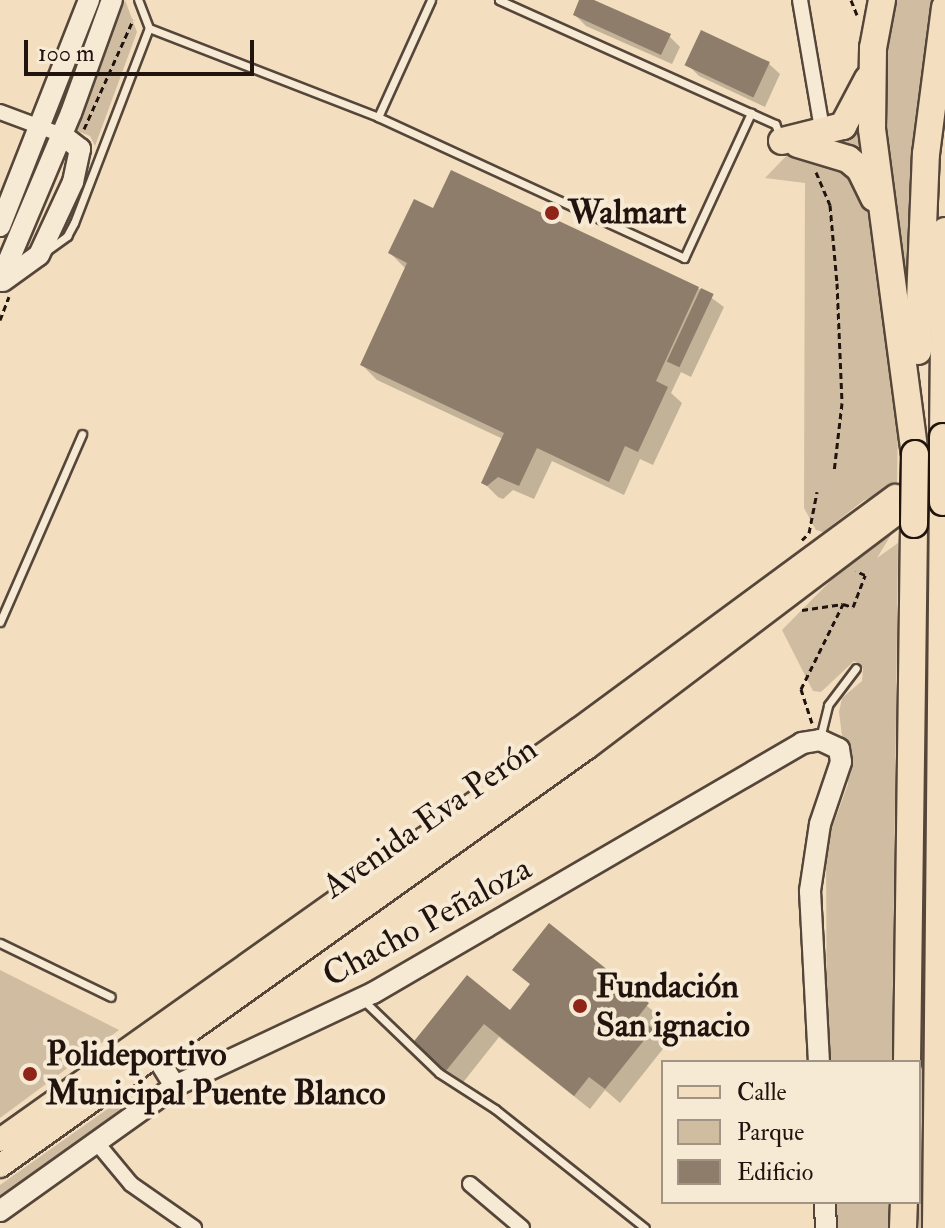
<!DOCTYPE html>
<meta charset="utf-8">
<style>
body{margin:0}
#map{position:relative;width:945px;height:1228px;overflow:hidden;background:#f3dfbf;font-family:"IM FELL Double Pica",serif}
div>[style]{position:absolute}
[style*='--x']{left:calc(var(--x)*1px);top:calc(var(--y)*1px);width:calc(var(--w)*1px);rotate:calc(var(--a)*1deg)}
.green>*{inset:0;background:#cfbca1;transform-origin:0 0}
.shadow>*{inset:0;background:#0003}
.building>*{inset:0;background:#8e7d6a;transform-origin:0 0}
.path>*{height:3px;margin-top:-1.5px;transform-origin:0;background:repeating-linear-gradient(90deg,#21130e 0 6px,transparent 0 10px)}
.roads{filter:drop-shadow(2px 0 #56463a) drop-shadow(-2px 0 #56463a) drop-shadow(0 2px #56463a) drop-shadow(0 -2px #56463a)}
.lane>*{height:7px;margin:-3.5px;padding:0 3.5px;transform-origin:3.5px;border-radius:3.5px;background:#f7ead5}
.street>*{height:14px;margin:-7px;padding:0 7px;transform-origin:7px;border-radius:7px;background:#f7ead5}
.secondary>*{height:20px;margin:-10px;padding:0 10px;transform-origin:10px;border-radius:10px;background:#f7ead5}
.primary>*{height:22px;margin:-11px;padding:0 11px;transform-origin:11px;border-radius:11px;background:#f3dfbf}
.highway>*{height:26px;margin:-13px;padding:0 13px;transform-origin:13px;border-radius:13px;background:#f3dfbf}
.bridges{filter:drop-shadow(2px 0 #21130e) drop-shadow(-2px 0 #21130e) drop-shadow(0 2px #21130e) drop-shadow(0 -2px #21130e)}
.highway-bridge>*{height:26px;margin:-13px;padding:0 13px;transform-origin:13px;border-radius:13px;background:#f3dfbf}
.dots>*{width:22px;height:22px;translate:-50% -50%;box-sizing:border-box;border:4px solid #f7ead5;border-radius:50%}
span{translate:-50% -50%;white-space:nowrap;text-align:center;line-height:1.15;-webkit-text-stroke:8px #f7ead5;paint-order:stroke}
.poi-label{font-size:34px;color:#21130e;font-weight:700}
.left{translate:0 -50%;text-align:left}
.street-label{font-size:34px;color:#21130e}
.legend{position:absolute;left:661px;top:1060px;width:260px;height:144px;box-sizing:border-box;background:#f7ead5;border:2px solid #a19485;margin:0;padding:10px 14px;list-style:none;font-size:24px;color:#21130e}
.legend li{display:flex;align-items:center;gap:16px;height:40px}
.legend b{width:40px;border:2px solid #a19485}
.scale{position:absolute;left:24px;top:40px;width:230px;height:36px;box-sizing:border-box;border:4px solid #21130e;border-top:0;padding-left:10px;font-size:24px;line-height:28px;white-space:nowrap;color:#21130e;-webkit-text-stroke:6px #f7ead5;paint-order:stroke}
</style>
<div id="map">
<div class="green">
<div style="clip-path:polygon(125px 0,137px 32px,95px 146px,90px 136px,75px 130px)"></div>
<div style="clip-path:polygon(888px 0,933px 0,910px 343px,885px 190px,880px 45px)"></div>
<div style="clip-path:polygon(859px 119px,865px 162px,824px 140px)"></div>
<div style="clip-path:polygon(794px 148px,832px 155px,861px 187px,876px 247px,898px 421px,897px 485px,863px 501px,823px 532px,816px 530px,804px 508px,805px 183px,765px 178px)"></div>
<div style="clip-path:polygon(894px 530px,877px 558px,898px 543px,892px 1062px,827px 1062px,826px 845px,848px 784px,839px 712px,842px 698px,862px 681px,863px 669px,854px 661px,821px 692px,813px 691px,782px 630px,861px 550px)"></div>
<div style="clip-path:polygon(937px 727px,927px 1228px,912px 1228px,912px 1202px,919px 1202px,917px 1029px,927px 728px)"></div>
<div style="clip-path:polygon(0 970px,119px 1030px,0 1118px)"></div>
<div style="clip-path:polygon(133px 1091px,143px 1096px,0 1204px,0 1185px)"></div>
<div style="left:831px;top:1202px;width:57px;height:26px"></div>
</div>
<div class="shadow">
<div style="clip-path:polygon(582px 0,669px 36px,680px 47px,672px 64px,586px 26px,575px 15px)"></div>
<div style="clip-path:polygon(769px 64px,780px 74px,765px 107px,699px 76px,688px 65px)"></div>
<div style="clip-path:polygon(434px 210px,698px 288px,724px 307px,691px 377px,681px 372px,671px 393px,682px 403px,653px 465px,640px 459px,624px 495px,552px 461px,534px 499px,513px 490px,503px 499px,498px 497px,483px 482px,503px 439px,377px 380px,362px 365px,405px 268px,390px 253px)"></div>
<div style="clip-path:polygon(549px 926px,663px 1019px,653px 1032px,666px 1045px,620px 1103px,605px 1090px,590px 1109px,499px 1037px,461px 1085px,414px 1045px,510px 1012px,532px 986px,515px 969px)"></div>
</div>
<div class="building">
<div style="clip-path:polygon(579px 0,594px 0,671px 34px,661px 55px,573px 15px)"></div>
<div style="left:701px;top:30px;width:76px;height:39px;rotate:25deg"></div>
<div style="clip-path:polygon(451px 170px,699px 287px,656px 381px,668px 387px,638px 452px,625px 446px,609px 482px,537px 448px,519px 486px,498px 477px,487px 486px,481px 483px,504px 433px,360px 365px,407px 263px,388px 253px,414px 199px,433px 208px)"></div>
<div style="left:701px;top:288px;width:14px;height:81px;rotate:25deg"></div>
<div style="clip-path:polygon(549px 923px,649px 1003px,638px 1017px,653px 1029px,605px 1089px,589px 1077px,574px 1096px,484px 1024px,445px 1072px,411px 1045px,467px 975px,510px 1010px,530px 984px,512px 970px)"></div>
</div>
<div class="path">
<div style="--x:851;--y:0;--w:16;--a:68"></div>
<div style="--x:84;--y:129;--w:120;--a:-65.8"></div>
<div style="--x:816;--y:172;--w:36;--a:67"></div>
<div style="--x:830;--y:205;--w:78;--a:84.9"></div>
<div style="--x:837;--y:283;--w:120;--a:87.6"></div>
<div style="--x:842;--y:403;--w:69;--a:96.6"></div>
<div style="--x:0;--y:320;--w:25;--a:-69"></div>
<div style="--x:802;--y:540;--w:10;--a:-45"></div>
<div style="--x:809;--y:533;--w:42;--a:-79"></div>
<div style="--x:802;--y:610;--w:41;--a:-8.3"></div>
<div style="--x:843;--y:604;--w:10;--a:17"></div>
<div style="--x:853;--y:607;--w:34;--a:-69"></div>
<div style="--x:865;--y:575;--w:10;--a:-156"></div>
<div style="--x:812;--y:723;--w:36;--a:-108"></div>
<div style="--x:801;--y:689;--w:95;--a:-63.7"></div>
</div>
<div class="roads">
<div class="lane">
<div style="--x:499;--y:0;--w:303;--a:24.2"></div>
<div style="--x:775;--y:124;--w:12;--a:66"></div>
<div style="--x:149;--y:28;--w:246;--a:21.2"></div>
<div style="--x:378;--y:117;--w:337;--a:24.7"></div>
<div style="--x:684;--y:258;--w:160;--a:-65.2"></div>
<div style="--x:378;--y:117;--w:128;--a:-65.6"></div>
<div style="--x:48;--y:250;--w:24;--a:-36"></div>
<div style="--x:67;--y:236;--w:15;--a:-62"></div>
<div style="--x:74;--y:223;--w:209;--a:-69"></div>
<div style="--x:149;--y:28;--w:30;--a:-111"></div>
<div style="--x:0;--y:622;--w:205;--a:-66.4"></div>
<div style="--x:820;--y:738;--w:34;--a:-76"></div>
<div style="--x:828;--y:705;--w:46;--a:-52.9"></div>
<div style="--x:0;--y:943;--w:123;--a:25.9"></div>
<div style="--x:363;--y:1000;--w:105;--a:43.8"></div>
<div style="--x:439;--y:1073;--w:67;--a:32.7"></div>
<div style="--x:495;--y:1109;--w:191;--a:38.4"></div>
</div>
<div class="street">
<div style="--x:800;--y:0;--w:136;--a:80.3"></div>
<div style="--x:0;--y:112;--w:66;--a:20.4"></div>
<div style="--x:97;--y:1143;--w:53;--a:50.3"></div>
<div style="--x:131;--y:1184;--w:77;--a:34.9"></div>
<div style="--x:470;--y:1184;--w:68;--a:40.2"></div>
</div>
<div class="secondary">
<div style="--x:0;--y:226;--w:243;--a:-68.5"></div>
<div style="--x:0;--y:281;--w:182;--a:-67.1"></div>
<div style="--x:71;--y:113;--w:120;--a:-70.1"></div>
<div style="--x:3;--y:281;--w:44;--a:-35.8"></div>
<div style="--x:39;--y:255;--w:81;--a:-65"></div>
<div style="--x:73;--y:182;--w:34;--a:-78"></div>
<div style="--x:80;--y:149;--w:23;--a:-142"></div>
<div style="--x:155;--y:1054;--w:38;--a:58"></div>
<div style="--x:825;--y:1202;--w:26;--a:88"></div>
<div style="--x:0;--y:1211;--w:215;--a:-35.5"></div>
<div style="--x:175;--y:1086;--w:219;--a:-25.2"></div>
<div style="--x:373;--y:993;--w:497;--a:-30.2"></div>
<div style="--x:802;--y:743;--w:18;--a:-9"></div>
<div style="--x:820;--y:740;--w:21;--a:25"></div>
<div style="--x:839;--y:749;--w:13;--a:81"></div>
<div style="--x:841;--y:762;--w:65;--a:108.7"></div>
<div style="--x:820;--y:824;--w:68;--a:98.5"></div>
<div style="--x:810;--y:891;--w:171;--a:87"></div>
</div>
<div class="primary">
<div style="--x:0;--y:1140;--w:710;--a:-35.37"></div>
<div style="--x:579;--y:729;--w:393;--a:-36.4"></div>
<div style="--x:0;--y:1166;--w:722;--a:-35.47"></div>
<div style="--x:588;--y:747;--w:383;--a:-37.1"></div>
</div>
<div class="highway">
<div style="--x:882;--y:0;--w:49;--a:100.6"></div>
<div style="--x:873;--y:48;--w:81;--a:90.7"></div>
<div style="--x:872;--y:129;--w:328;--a:82.5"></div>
<div style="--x:782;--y:141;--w:63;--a:-13.8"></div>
<div style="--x:843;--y:126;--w:53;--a:-62"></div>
<div style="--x:798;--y:144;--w:52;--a:16.7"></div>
<div style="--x:848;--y:159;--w:16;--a:40"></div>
<div style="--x:860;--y:169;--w:32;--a:64"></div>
<div style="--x:918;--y:351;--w:197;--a:-87.7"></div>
<div style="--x:926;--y:154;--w:148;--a:-82.6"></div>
<div style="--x:943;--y:437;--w:206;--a:-89.4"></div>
<div style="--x:907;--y:1062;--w:538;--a:-89.25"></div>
<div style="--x:903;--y:1228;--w:26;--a:-88"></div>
<div style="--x:936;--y:1228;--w:726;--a:-89.45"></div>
</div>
</div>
<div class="bridges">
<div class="highway-bridge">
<div style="--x:943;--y:437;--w:65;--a:90"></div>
<div style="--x:914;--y:524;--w:70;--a:-89.2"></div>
</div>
</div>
<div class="dots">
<div style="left:552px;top:213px;background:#8f2418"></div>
<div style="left:580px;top:1006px;background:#8f2418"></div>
<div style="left:30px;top:1074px;background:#8f2418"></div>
</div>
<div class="poi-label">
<span class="left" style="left:568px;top:213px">Walmart</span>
<span class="left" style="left:596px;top:1006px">Fundación<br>San ignacio</span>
<span class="left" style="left:46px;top:1074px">Polideportivo<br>Municipal Puente Blanco</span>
</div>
<div class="street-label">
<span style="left:430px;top:818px;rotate:-35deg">Avenida Eva Perón</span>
<span style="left:427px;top:922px;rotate:-29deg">Chacho Peñaloza</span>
</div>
<ul class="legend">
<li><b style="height:10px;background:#f3dfbf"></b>Calle</li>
<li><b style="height:22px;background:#cfbca1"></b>Parque</li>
<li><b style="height:22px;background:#8e7d6a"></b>Edificio</li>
</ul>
<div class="scale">100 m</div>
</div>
